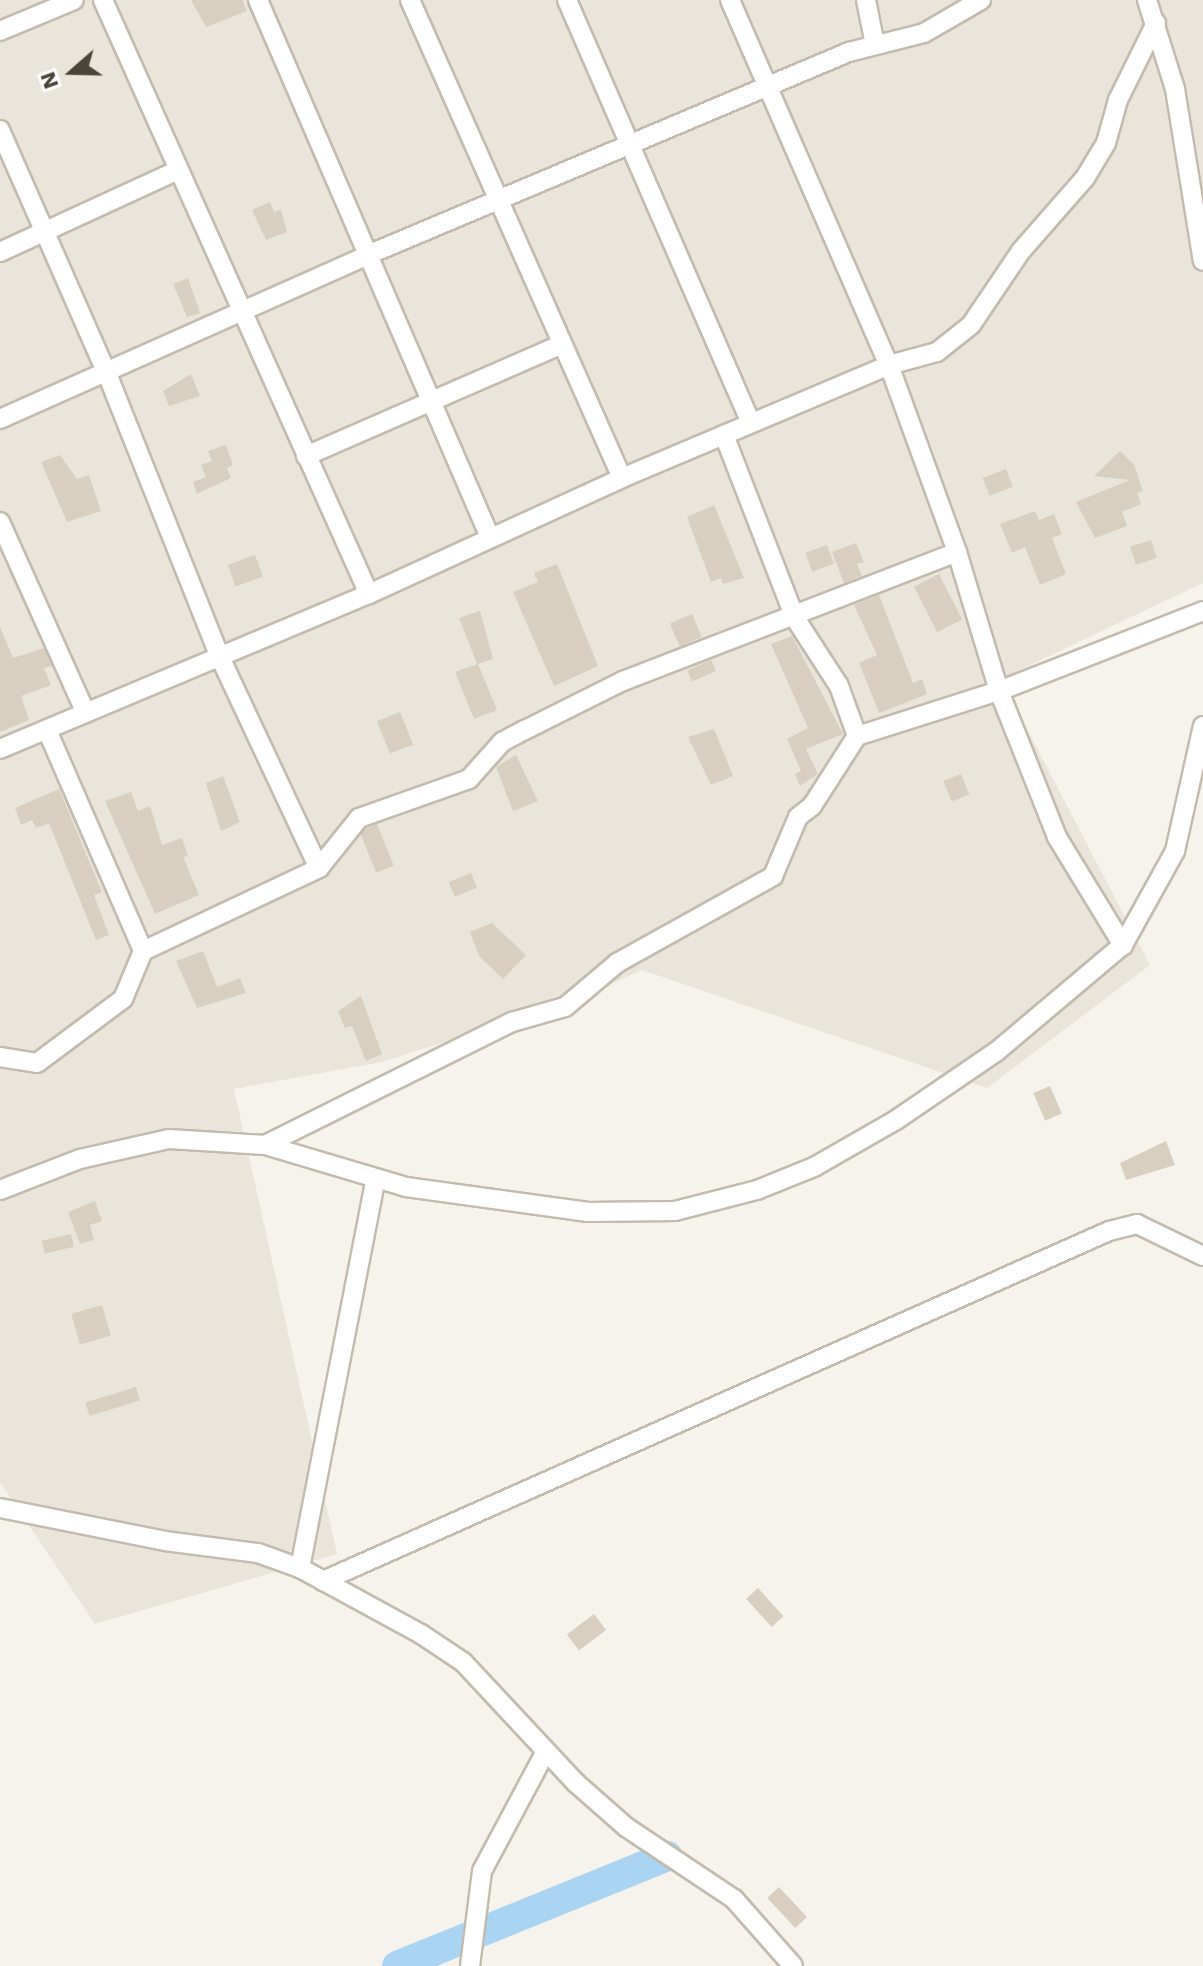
<!DOCTYPE html>
<style>
body{margin:0}
#map{position:relative;width:1203px;height:1966px;overflow:hidden;background:#f6f3ec;font-family:"Work Sans",sans-serif}
div>[style]{position:absolute}
[style*='--x']{left:calc(var(--x)*1px);top:calc(var(--y)*1px);width:calc(var(--w)*1px);rotate:calc(var(--a)*1deg)}
.residential>*{inset:0;background:#eae5da}
.river>*{height:30px;margin:-15px;padding:0 15px;transform-origin:15px;border-radius:15px;background:#a9d4f2}
.building>*{inset:0;background:#d8cfc1;transform-origin:0 0}
.roads{filter:drop-shadow(2px 0 #c2bbae) drop-shadow(-2px 0 #c2bbae) drop-shadow(0 2px #c2bbae) drop-shadow(0 -2px #c2bbae)}
.minor>*{height:18px;margin:-9px;padding:0 9px;transform-origin:9px;border-radius:9px;background:#fff}
span{translate:-50% -50%;white-space:nowrap;text-align:center;line-height:1.15;-webkit-text-stroke:8px #fff;paint-order:stroke}
.north{position:absolute;left:32px;top:32px;width:80px;height:80px;-webkit-text-stroke:6px #fff;paint-order:stroke;rotate:250deg;font-size:22px;font-weight:700;line-height:32px;text-align:center;color:#4b4439}
.north::after{content:'';display:block;margin:auto;width:28px;height:36px;background:#4b4439;clip-path:polygon(50% 0,100% 100%,50% 72%,0 100%)}
</style>
<div id="map">
<div class="residential">
<div style="clip-path:polygon(0 0,1203px 0,1203px 583px,1001px 679px,1150px 965px,987px 1088px,642px 970px,577px 999px,382px 1062px,234px 1089px,337px 1554px,95px 1624px,0 1482px)"></div>
</div>
<div class="river">
<div style="--x:397;--y:1966;--w:292;--a:-22.1"></div>
</div>
<div class="building">
<div style="clip-path:polygon(191px 0,242px 0,247px 11px,206px 27px)"></div>
<div style="clip-path:polygon(270px 202px,274px 212px,281px 210px,287px 232px,266px 240px,252px 210px)"></div>
<div style="clip-path:polygon(188px 278px,200px 313px,187px 317px,173px 284px)"></div>
<div style="clip-path:polygon(191px 374px,200px 396px,169px 406px,163px 391px)"></div>
<div style="clip-path:polygon(226px 445px,233px 465px,227px 468px,231px 478px,197px 494px,193px 482px,206px 477px,201px 465px,212px 461px,208px 451px)"></div>
<div style="clip-path:polygon(1120px 451px,1134px 465px,1143px 491px,1137px 493px,1141px 504px,1122px 512px,1127px 526px,1095px 538px,1076px 502px,1130px 480px,1094px 476px)"></div>
<div style="clip-path:polygon(60px 455px,77px 479px,89px 475px,101px 511px,67px 522px,41px 462px)"></div>
<div style="left:1006px;top:469px;width:19px;height:25px;rotate:69deg"></div>
<div style="clip-path:polygon(714px 505px,744px 578px,723px 584px,721px 578px,711px 582px,687px 517px)"></div>
<div style="clip-path:polygon(1035px 511px,1039px 520px,1054px 514px,1062px 534px,1052px 538px,1066px 574px,1040px 585px,1025px 547px,1012px 553px,1000px 524px)"></div>
<div style="left:1151px;top:540px;width:19px;height:22px;rotate:72deg"></div>
<div style="clip-path:polygon(856px 543px,864px 562px,857px 564px,862px 576px,844px 583px,832px 552px)"></div>
<div style="left:827px;top:545px;width:20px;height:23px;rotate:70deg"></div>
<div style="left:255px;top:555px;width:23px;height:29px;rotate:70deg"></div>
<div style="clip-path:polygon(557px 564px,598px 666px,554px 686px,513px 592px,538px 582px,534px 573px)"></div>
<div style="left:939px;top:574px;width:51px;height:28px;rotate:63deg"></div>
<div style="clip-path:polygon(879px 595px,913px 683px,922px 679px,927px 694px,879px 713px,859px 663px,877px 655px,854px 605px)"></div>
<div style="clip-path:polygon(480px 611px,493px 659px,478px 664px,497px 710px,474px 719px,455px 672px,477px 664px,459px 618px)"></div>
<div style="left:692px;top:614px;width:25px;height:24px;rotate:67deg"></div>
<div style="clip-path:polygon(0 627px,13px 658px,44px 648px,52px 666px,44px 668px,51px 685px,21px 696px,29px 720px,0 732px)"></div>
<div style="clip-path:polygon(792px 636px,843px 734px,806px 749px,818px 774px,800px 786px,795px 774px,801px 771px,787px 739px,808px 728px,771px 644px)"></div>
<div style="left:711px;top:660px;width:12px;height:26px;rotate:66deg"></div>
<div style="left:400px;top:712px;width:35px;height:25px;rotate:68deg"></div>
<div style="clip-path:polygon(714px 729px,733px 776px,711px 785px,688px 737px)"></div>
<div style="clip-path:polygon(516px 755px,538px 801px,513px 811px,496px 767px)"></div>
<div style="left:961px;top:774px;width:22px;height:19px;rotate:68deg"></div>
<div style="clip-path:polygon(223px 776px,240px 822px,221px 831px,206px 783px)"></div>
<div style="clip-path:polygon(59px 789px,102px 892px,94px 895px,109px 935px,96px 940px,49px 823px,36px 828px,32px 820px,21px 825px,15px 808px)"></div>
<div style="clip-path:polygon(131px 792px,138px 811px,150px 806px,162px 845px,182px 838px,188px 856px,183px 857px,199px 895px,155px 914px,105px 801px)"></div>
<div style="left:377px;top:824px;width:45px;height:19px;rotate:68deg"></div>
<div style="left:471px;top:873px;width:16px;height:24px;rotate:68deg"></div>
<div style="clip-path:polygon(492px 923px,526px 955px,503px 979px,479px 956px,470px 932px)"></div>
<div style="clip-path:polygon(203px 951px,217px 987px,240px 978px,246px 993px,197px 1008px,176px 961px)"></div>
<div style="clip-path:polygon(361px 996px,382px 1054px,366px 1061px,352px 1026px,345px 1028px,338px 1011px)"></div>
<div style="left:1050px;top:1086px;width:30px;height:18px;rotate:67deg"></div>
<div style="clip-path:polygon(1166px 1141px,1175px 1165px,1126px 1180px,1120px 1163px)"></div>
<div style="clip-path:polygon(95px 1201px,102px 1221px,90px 1225px,94px 1240px,80px 1244px,68px 1212px)"></div>
<div style="left:71px;top:1234px;width:13px;height:30px;rotate:77deg"></div>
<div style="left:102px;top:1305px;width:32px;height:32px;rotate:74deg"></div>
<div style="left:136px;top:1387px;width:14px;height:53px;rotate:73deg"></div>
<div style="left:758px;top:1588px;width:38px;height:16px;rotate:48deg"></div>
<div style="left:594px;top:1614px;width:20px;height:34px;rotate:53deg"></div>
<div style="left:779px;top:1887px;width:41px;height:16px;rotate:47deg"></div>
</div>
<div class="roads">
<div class="minor">
<div style="--x:103;--y:0;--w:651;--a:65.88"></div>
<div style="--x:258;--y:0;--w:583;--a:66.65"></div>
<div style="--x:410;--y:0;--w:523;--a:66.08"></div>
<div style="--x:567;--y:0;--w:461;--a:66.5"></div>
<div style="--x:730;--y:0;--w:398;--a:66.5"></div>
<div style="--x:889;--y:365;--w:199;--a:70"></div>
<div style="--x:957;--y:552;--w:145;--a:73.2"></div>
<div style="--x:999;--y:691;--w:157;--a:68.3"></div>
<div style="--x:1057;--y:837;--w:127;--a:58.6"></div>
<div style="--x:866;--y:0;--w:46;--a:78.7"></div>
<div style="--x:1147;--y:0;--w:93;--a:72.5"></div>
<div style="--x:1175;--y:89;--w:174;--a:80.8"></div>
<div style="--x:0;--y:31;--w:80;--a:-22.7"></div>
<div style="--x:0;--y:130;--w:263;--a:66.3"></div>
<div style="--x:106;--y:371;--w:306;--a:68.3"></div>
<div style="--x:219;--y:655;--w:235;--a:64.9"></div>
<div style="--x:0;--y:252;--w:196;--a:-24.7"></div>
<div style="--x:0;--y:419;--w:405;--a:-24"></div>
<div style="--x:370;--y:254;--w:520;--a:-22.87"></div>
<div style="--x:849;--y:52;--w:77;--a:-14.2"></div>
<div style="--x:924;--y:33;--w:66;--a:-30.1"></div>
<div style="--x:724;--y:435;--w:196;--a:68.8"></div>
<div style="--x:795;--y:618;--w:81;--a:57.1"></div>
<div style="--x:839;--y:686;--w:53;--a:70.2"></div>
<div style="--x:306;--y:456;--w:279;--a:-23.6"></div>
<div style="--x:0;--y:522;--w:209;--a:65.8"></div>
<div style="--x:47;--y:730;--w:241;--a:66.5"></div>
<div style="--x:857;--y:736;--w:149;--a:-17.6"></div>
<div style="--x:999;--y:691;--w:219;--a:-21.4"></div>
<div style="--x:0;--y:749;--w:400;--a:-22.8"></div>
<div style="--x:369;--y:594;--w:278;--a:-24.6"></div>
<div style="--x:622;--y:478;--w:290;--a:-22.9"></div>
<div style="--x:889;--y:365;--w:50;--a:-15.2"></div>
<div style="--x:937;--y:352;--w:43;--a:-38.5"></div>
<div style="--x:971;--y:325;--w:89;--a:-56"></div>
<div style="--x:1021;--y:251;--w:97;--a:-48.8"></div>
<div style="--x:1085;--y:178;--w:41;--a:-59"></div>
<div style="--x:1106;--y:143;--w:45;--a:-74.4"></div>
<div style="--x:1118;--y:100;--w:86;--a:-63.7"></div>
<div style="--x:0;--y:1057;--w:37;--a:9"></div>
<div style="--x:37;--y:1063;--w:107;--a:-36.7"></div>
<div style="--x:123;--y:999;--w:52;--a:-67.4"></div>
<div style="--x:143;--y:951;--w:195;--a:-25.2"></div>
<div style="--x:319;--y:868;--w:64;--a:-51.3"></div>
<div style="--x:359;--y:818;--w:117;--a:-19.5"></div>
<div style="--x:469;--y:779;--w:50;--a:-48.3"></div>
<div style="--x:502;--y:742;--w:26;--a:-28"></div>
<div style="--x:525;--y:730;--w:110;--a:-26.6"></div>
<div style="--x:623;--y:681;--w:358;--a:-21.1"></div>
<div style="--x:265;--y:1145;--w:276;--a:-26.5"></div>
<div style="--x:512;--y:1022;--w:55;--a:-15.8"></div>
<div style="--x:565;--y:1007;--w:68;--a:-40.2"></div>
<div style="--x:617;--y:963;--w:179;--a:-29.1"></div>
<div style="--x:773;--y:876;--w:64;--a:-67"></div>
<div style="--x:798;--y:817;--w:18;--a:-38"></div>
<div style="--x:812;--y:806;--w:83;--a:-57.3"></div>
<div style="--x:0;--y:1190;--w:86;--a:-21.2"></div>
<div style="--x:80;--y:1159;--w:91;--a:-12.7"></div>
<div style="--x:169;--y:1139;--w:96;--a:3.6"></div>
<div style="--x:265;--y:1145;--w:147;--a:16.6"></div>
<div style="--x:406;--y:1187;--w:184;--a:7.8"></div>
<div style="--x:588;--y:1212;--w:87;--a:-0.7"></div>
<div style="--x:675;--y:1211;--w:85;--a:-14.4"></div>
<div style="--x:757;--y:1190;--w:61;--a:-22"></div>
<div style="--x:814;--y:1167;--w:95;--a:-29.8"></div>
<div style="--x:896;--y:1120;--w:122;--a:-34.3"></div>
<div style="--x:997;--y:1051;--w:165;--a:-40.1"></div>
<div style="--x:1123;--y:945;--w:107;--a:-61"></div>
<div style="--x:1175;--y:851;--w:128;--a:-77.4"></div>
<div style="--x:0;--y:1508;--w:168;--a:11.3"></div>
<div style="--x:165;--y:1541;--w:94;--a:7.4"></div>
<div style="--x:258;--y:1553;--w:45;--a:19.7"></div>
<div style="--x:300;--y:1568;--w:138;--a:28.6"></div>
<div style="--x:421;--y:1634;--w:50;--a:33.7"></div>
<div style="--x:463;--y:1662;--w:166;--a:47"></div>
<div style="--x:576;--y:1783;--w:67;--a:41.3"></div>
<div style="--x:626;--y:1827;--w:130;--a:33.7"></div>
<div style="--x:734;--y:1899;--w:89;--a:48.6"></div>
<div style="--x:300;--y:1568;--w:397;--a:-79"></div>
<div style="--x:323;--y:1581;--w:860;--a:-24"></div>
<div style="--x:1109;--y:1231;--w:29;--a:-14"></div>
<div style="--x:1137;--y:1224;--w:73;--a:25.9"></div>
<div style="--x:470;--y:1966;--w:96;--a:-82.8"></div>
<div style="--x:482;--y:1871;--w:136;--a:-61.9"></div>
</div>
</div>
<div class="north">N</div>
</div>
